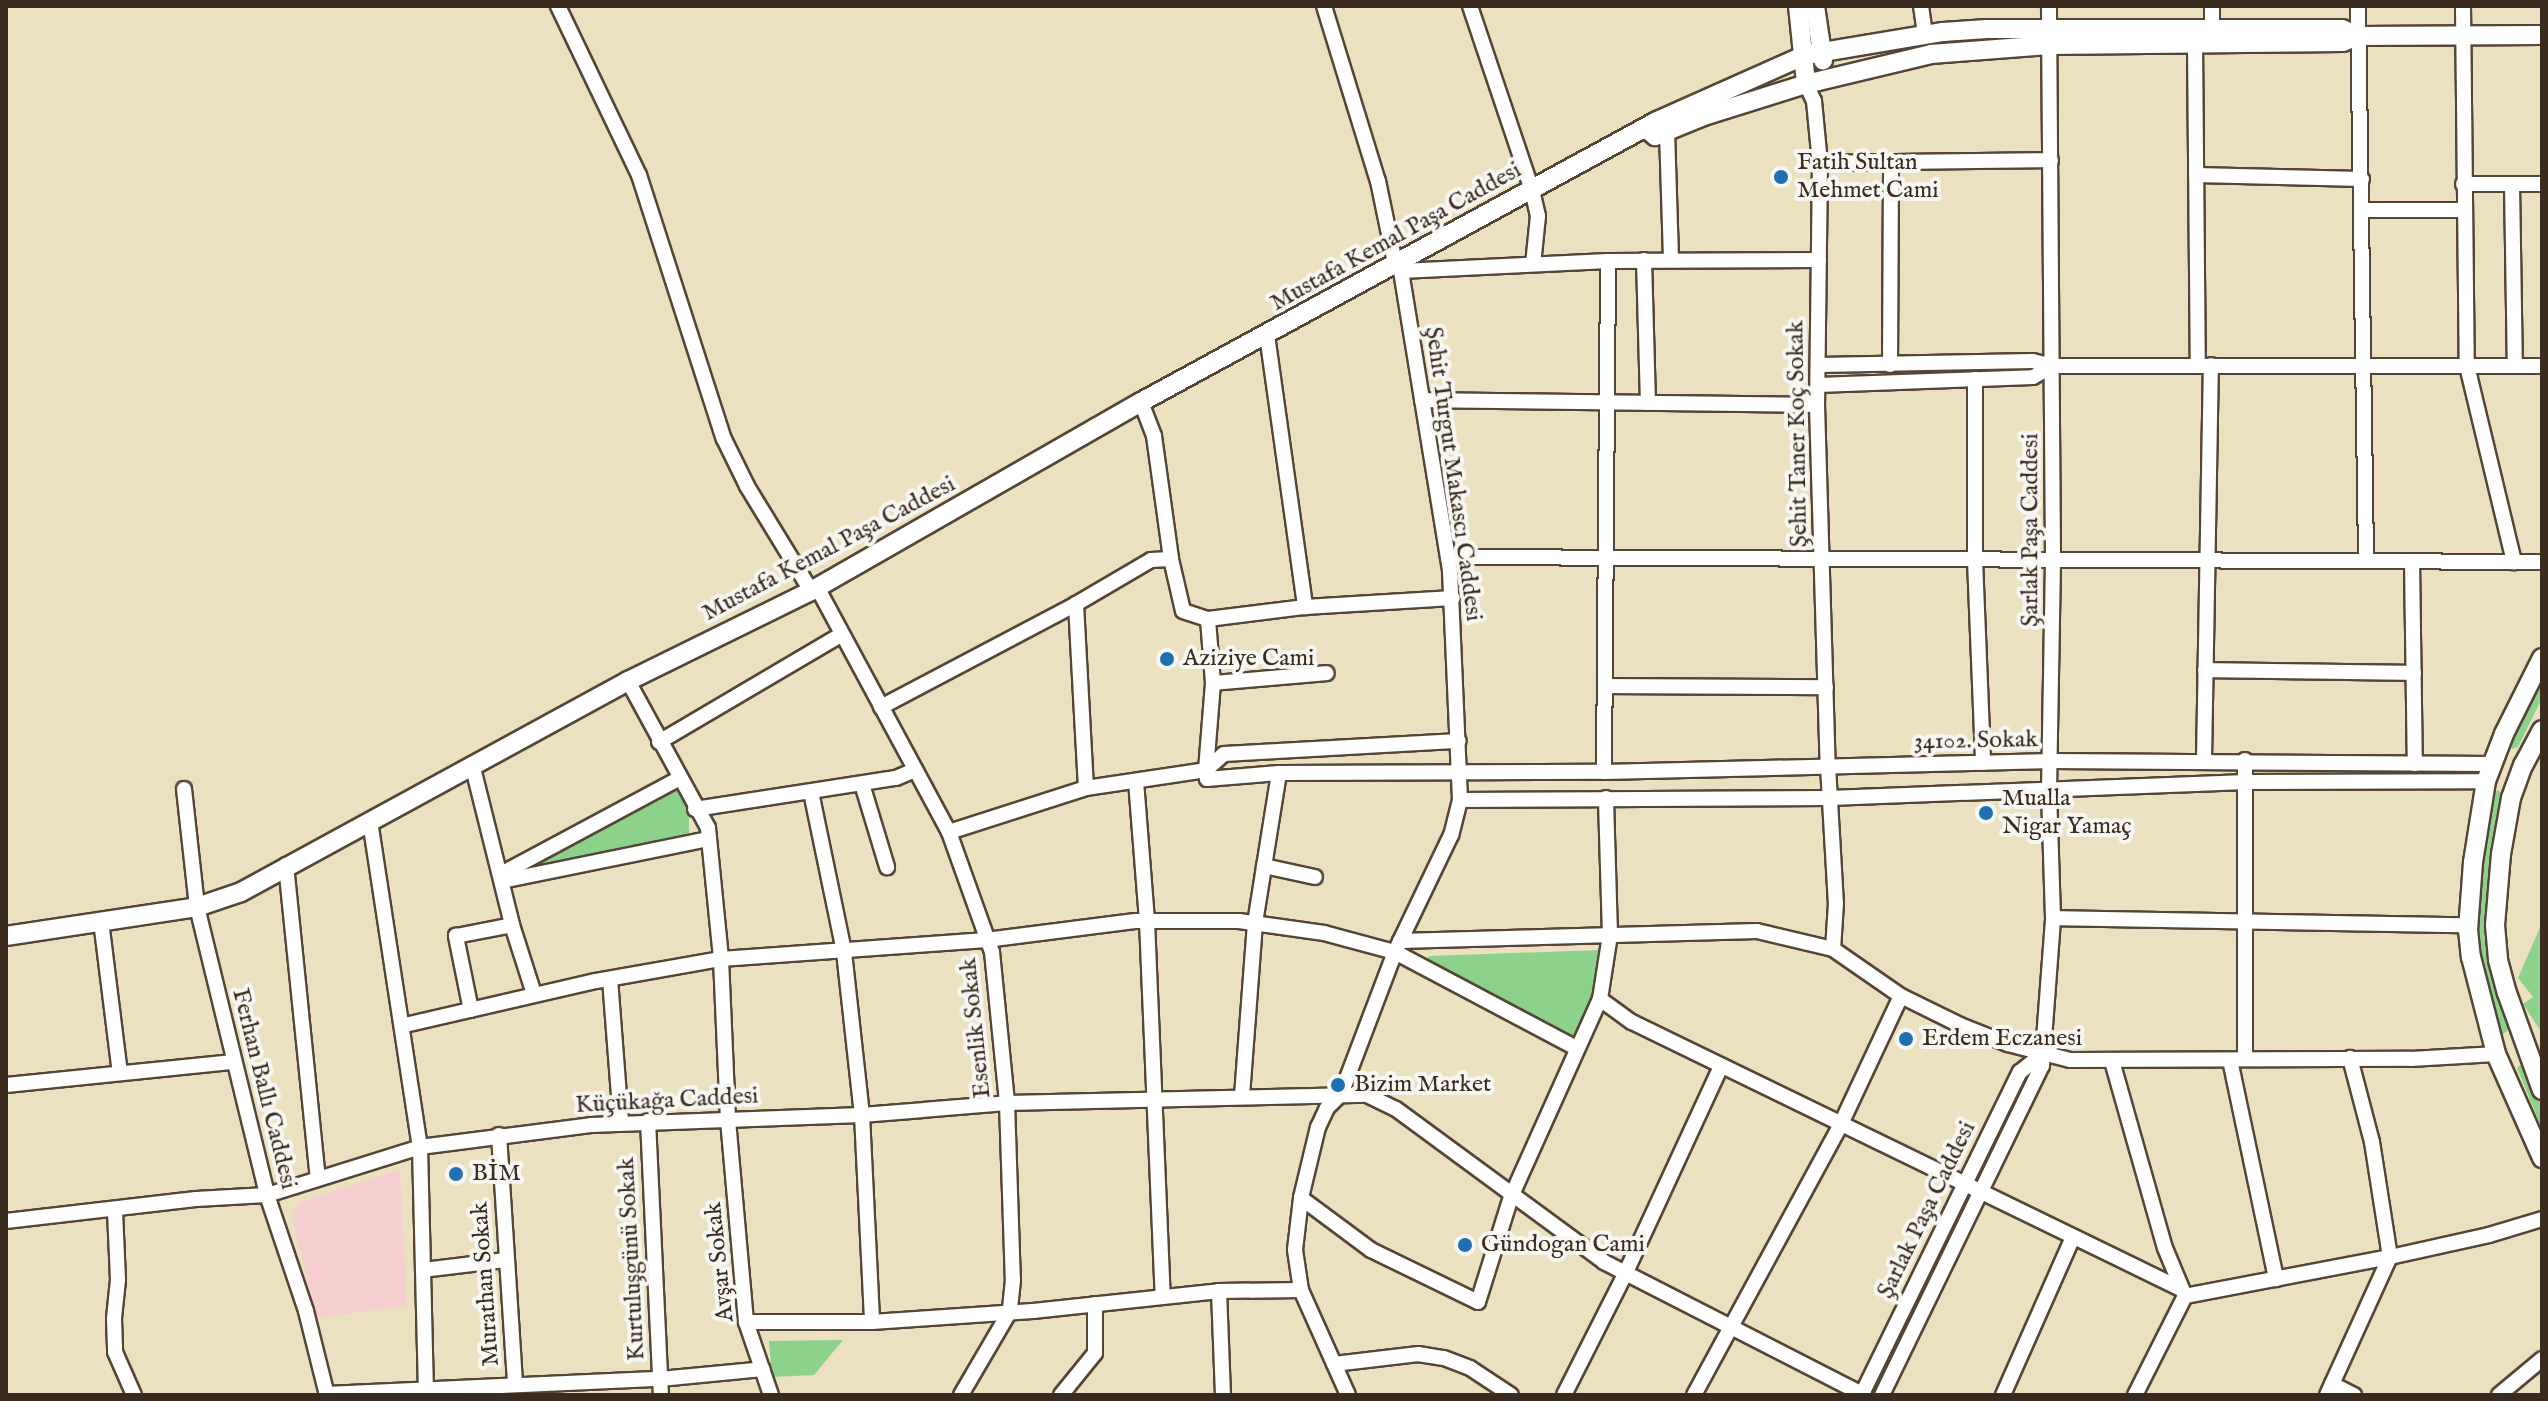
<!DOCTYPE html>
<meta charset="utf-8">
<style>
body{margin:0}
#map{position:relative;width:2548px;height:1401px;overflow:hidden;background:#ebe1c1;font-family:"IM FELL English",serif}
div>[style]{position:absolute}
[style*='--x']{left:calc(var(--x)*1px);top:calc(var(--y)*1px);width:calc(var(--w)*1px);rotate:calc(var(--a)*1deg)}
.built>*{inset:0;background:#f7cfd1}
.green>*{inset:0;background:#8dd28b}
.roads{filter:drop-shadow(2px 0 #554536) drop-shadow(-2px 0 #554536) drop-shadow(0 2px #554536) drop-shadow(0 -2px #554536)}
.minor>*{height:14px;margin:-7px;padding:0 7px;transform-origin:7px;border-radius:7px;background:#fff}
.major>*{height:18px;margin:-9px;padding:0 9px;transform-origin:9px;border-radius:9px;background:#fff}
.dots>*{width:22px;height:22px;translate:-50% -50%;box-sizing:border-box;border:4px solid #f6f6f2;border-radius:50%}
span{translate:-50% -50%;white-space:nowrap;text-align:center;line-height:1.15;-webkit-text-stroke:8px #f6f6f2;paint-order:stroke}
.poi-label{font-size:24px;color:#3b2a1e}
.left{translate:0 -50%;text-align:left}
.street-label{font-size:24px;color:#3b2a1e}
.frame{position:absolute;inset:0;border:8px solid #3b2a1e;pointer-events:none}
</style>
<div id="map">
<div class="built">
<div style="clip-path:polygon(400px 1170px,407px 1306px,316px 1318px,292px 1216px,300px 1203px)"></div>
</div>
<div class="green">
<div style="clip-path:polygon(2542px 680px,2542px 698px,2518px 747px,2512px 749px,2510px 745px)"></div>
<div style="clip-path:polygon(678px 789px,689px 813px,689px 836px,520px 873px)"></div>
<div style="clip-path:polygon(2498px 790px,2501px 793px,2484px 933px,2490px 970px,2508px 1030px,2502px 1035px,2483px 976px,2476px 939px,2481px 872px,2493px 793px)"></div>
<div style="clip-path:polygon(2542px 923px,2542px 1033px,2523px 1004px,2533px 997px,2518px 978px)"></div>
<div style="clip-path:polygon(1600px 950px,1595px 996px,1572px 1038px,1425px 964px,1429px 956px)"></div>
<div style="clip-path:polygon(2520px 1065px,2525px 1065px,2542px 1108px,2542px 1129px,2517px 1068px)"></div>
<div style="clip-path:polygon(1962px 1202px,1966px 1204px,1879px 1385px,1874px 1383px)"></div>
<div style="clip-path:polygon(843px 1340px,814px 1375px,772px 1377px,769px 1341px)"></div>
</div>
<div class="roads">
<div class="minor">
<div style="--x:558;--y:6;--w:187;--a:64.4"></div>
<div style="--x:639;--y:175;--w:277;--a:72.2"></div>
<div style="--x:724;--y:439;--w:52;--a:63.9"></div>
<div style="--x:747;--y:486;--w:123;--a:58.6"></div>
<div style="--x:1324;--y:6;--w:183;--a:72.9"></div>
<div style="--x:1378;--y:181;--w:84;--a:78.3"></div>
<div style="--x:1395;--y:263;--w:10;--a:53"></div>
<div style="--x:1401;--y:271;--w:304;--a:80.7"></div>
<div style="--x:1450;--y:571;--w:229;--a:87.5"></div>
<div style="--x:1460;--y:800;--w:36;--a:104"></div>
<div style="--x:1451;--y:835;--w:130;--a:115.6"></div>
<div style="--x:1395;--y:952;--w:152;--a:110.8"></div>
<div style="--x:1341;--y:1094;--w:20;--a:135"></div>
<div style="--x:1327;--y:1108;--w:21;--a:115"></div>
<div style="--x:1318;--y:1127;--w:73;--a:103.5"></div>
<div style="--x:1301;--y:1198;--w:52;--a:96.6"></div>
<div style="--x:1295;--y:1250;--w:40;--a:81.5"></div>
<div style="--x:1301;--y:1290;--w:115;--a:65.9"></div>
<div style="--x:1470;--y:6;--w:194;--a:71.4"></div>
<div style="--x:1532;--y:190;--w:27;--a:77"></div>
<div style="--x:1538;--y:216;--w:48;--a:95.9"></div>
<div style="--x:1921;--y:6;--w:29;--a:82"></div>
<div style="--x:2212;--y:6;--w:22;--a:90"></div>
<div style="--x:2358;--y:6;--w:554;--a:89.17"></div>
<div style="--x:2463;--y:6;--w:360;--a:89.4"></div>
<div style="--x:2467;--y:366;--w:202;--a:76.5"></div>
<div style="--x:2195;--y:43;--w:322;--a:89.5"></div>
<div style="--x:1806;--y:84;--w:19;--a:65"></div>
<div style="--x:1814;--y:101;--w:62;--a:84.5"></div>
<div style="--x:1820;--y:163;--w:242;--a:90.7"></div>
<div style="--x:1817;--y:405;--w:361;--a:88.3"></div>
<div style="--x:1828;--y:766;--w:137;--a:86.7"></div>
<div style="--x:1836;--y:903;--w:46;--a:93.7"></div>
<div style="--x:1667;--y:131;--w:129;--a:88.2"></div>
<div style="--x:1820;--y:163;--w:231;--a:-0.7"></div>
<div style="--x:2196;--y:175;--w:166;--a:1.4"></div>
<div style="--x:2463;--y:184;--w:79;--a:0"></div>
<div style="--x:2512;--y:184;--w:182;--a:89.1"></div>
<div style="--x:2363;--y:210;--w:100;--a:0"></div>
<div style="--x:1644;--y:260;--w:143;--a:88.4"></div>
<div style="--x:1401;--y:271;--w:207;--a:-2.8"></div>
<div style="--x:1608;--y:261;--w:211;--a:-0.3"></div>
<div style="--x:1267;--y:335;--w:275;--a:82"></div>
<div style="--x:1890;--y:365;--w:203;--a:-89.7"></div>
<div style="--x:2053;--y:366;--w:489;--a:0"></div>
<div style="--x:1975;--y:379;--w:181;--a:90"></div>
<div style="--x:1975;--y:560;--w:203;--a:87.7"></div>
<div style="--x:1818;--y:385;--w:215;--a:-2.1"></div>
<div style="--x:2033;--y:377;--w:23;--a:-29"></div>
<div style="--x:2053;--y:366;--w:21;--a:-166"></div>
<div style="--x:2033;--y:361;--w:214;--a:178.9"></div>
<div style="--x:1422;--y:400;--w:395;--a:0.7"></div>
<div style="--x:1141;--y:402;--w:36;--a:69"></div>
<div style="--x:1154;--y:436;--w:124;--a:82.1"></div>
<div style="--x:1448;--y:557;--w:1094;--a:0.26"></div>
<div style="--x:2412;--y:561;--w:203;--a:89.2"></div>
<div style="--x:817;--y:587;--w:278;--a:61.7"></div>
<div style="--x:949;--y:832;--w:127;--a:70.3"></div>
<div style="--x:992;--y:952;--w:152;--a:84.3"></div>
<div style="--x:1007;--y:1103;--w:177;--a:88.1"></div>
<div style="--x:1013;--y:1280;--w:31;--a:96"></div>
<div style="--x:1010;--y:1311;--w:97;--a:120.3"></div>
<div style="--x:1076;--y:604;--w:184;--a:86.9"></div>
<div style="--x:2205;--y:670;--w:209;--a:0.8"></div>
<div style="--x:628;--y:681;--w:167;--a:61.4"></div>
<div style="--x:708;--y:828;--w:132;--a:84.3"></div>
<div style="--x:721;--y:959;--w:161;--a:87.5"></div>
<div style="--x:728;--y:1120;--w:203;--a:84.9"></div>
<div style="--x:746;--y:1322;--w:77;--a:71.1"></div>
<div style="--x:1213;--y:683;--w:114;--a:-5"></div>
<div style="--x:1606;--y:686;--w:220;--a:0.3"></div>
<div style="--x:881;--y:707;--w:221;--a:-27.8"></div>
<div style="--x:1076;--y:604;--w:87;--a:-30.4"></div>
<div style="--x:1151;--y:560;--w:20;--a:-3"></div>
<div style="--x:1171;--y:559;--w:53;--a:77"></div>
<div style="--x:1183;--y:611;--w:26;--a:18"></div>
<div style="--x:1208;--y:619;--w:98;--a:-7.1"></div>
<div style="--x:1305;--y:607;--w:148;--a:-3.5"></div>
<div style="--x:659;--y:742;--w:212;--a:-30.5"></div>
<div style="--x:2204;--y:760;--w:395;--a:-89"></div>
<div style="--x:2245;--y:760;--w:298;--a:90"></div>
<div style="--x:472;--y:764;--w:166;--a:76"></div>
<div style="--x:512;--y:925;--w:72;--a:72.3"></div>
<div style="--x:1206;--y:770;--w:24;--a:-42"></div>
<div style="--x:1224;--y:754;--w:235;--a:-3.2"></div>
<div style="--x:1206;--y:770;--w:87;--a:-85.4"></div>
<div style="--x:1213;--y:683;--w:64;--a:-94.5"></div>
<div style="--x:1604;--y:772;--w:511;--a:-89.55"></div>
<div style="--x:1136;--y:781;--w:140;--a:85.5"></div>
<div style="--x:1147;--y:921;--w:376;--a:87.6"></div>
<div style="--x:862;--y:784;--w:87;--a:73.2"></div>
<div style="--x:184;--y:789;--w:119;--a:83.7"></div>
<div style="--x:197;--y:907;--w:296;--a:76.3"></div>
<div style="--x:267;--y:1195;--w:122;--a:71.4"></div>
<div style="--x:306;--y:1311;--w:87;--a:76"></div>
<div style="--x:811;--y:792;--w:163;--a:78.3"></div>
<div style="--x:844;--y:952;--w:164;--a:83.7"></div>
<div style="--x:862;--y:1115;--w:207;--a:87.2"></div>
<div style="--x:1460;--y:800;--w:370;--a:-0.3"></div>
<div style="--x:1830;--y:798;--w:417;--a:-2.2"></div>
<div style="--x:2247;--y:782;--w:239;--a:-0.2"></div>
<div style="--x:695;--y:809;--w:203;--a:-8.8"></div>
<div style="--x:896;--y:778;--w:21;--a:-23"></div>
<div style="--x:370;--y:821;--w:330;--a:81.3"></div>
<div style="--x:420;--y:1147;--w:241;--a:88.6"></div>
<div style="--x:949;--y:832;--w:144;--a:-17.8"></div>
<div style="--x:1086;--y:788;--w:121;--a:-8.5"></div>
<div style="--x:1206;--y:770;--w:9;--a:84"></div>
<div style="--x:1207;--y:779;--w:72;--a:-4.8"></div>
<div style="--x:1279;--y:773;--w:325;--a:-0.2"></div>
<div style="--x:1604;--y:772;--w:448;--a:-1.4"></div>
<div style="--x:2052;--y:761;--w:441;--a:0.4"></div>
<div style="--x:286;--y:865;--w:315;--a:84.2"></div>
<div style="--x:1264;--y:866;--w:52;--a:12.2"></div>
<div style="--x:501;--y:874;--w:203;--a:-28.2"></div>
<div style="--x:502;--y:881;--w:211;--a:-11.5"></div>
<div style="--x:2053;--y:918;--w:416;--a:1"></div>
<div style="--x:101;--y:921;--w:153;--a:82.9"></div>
<div style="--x:1400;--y:941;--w:357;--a:-1.6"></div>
<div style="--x:1757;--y:931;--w:78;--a:13.3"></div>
<div style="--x:1833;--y:949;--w:83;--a:34.7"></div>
<div style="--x:1901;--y:996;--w:66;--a:26.2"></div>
<div style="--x:1960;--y:1025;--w:52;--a:21.6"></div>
<div style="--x:2008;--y:1044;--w:64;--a:14.5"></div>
<div style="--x:2070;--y:1060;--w:341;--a:-0.2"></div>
<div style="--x:2411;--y:1059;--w:85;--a:-3.4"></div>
<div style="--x:610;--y:979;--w:143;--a:85.6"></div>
<div style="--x:1600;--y:999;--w:39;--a:36"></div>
<div style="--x:1632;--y:1022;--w:608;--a:25.93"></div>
<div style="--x:471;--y:1010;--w:76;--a:-101.5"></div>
<div style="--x:456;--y:936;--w:57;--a:-11.1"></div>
<div style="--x:405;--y:1025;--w:196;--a:-13"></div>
<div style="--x:596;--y:981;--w:127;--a:-10"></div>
<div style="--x:721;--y:959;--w:266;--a:-4.1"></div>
<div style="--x:986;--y:940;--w:150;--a:-7.3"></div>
<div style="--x:1135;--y:921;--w:104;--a:0"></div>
<div style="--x:1239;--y:921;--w:86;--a:8"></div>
<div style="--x:1324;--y:933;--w:73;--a:15"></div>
<div style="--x:1395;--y:952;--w:205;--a:27.9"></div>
<div style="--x:2230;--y:1060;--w:224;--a:78.1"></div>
<div style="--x:2112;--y:1061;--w:194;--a:74.2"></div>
<div style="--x:2165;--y:1248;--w:52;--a:67.4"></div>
<div style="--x:2185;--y:1296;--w:111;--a:116.8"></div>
<div style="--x:6;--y:1085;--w:229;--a:-5.8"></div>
<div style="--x:1242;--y:1096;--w:173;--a:-85.7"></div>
<div style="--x:1255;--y:923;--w:152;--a:-80.9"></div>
<div style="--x:648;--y:1121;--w:274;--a:87.3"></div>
<div style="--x:499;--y:1135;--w:249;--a:86.3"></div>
<div style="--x:1301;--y:1198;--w:87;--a:36.6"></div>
<div style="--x:1371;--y:1250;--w:119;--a:25.9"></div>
<div style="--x:1478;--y:1302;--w:110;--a:-72.6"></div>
<div style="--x:1511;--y:1197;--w:217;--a:-65.8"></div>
<div style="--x:1600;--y:999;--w:65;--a:-81.1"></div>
<div style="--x:1610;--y:935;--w:137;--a:-91.7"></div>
<div style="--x:115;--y:1211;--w:69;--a:87.5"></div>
<div style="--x:118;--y:1280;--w:39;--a:96"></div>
<div style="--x:114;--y:1319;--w:33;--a:88"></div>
<div style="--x:115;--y:1352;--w:47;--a:66.2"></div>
<div style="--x:6;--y:1221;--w:191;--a:-6.6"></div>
<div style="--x:196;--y:1199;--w:71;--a:-3.2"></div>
<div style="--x:267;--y:1195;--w:160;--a:-17.4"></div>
<div style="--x:420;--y:1147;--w:172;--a:-7.3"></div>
<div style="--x:591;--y:1125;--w:271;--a:-2.1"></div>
<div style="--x:862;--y:1115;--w:145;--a:-4.7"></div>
<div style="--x:1007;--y:1103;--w:360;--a:-1.3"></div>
<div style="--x:1367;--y:1095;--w:32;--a:26"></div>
<div style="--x:1396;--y:1109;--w:258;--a:36.3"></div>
<div style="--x:1604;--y:1262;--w:292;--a:27.1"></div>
<div style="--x:423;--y:1270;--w:84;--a:-6.9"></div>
<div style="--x:1219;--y:1291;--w:104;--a:87.8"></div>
<div style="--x:2185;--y:1296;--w:209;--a:-10.8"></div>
<div style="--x:2390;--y:1257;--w:101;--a:-12.5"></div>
<div style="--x:2489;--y:1235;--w:55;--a:-16.8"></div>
<div style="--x:746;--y:1322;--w:126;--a:0"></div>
<div style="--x:872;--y:1322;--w:161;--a:-3.9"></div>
<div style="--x:1033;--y:1311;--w:187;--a:-6.1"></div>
<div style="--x:1219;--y:1291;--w:82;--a:-0.7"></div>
<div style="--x:1334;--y:1364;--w:85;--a:-6.8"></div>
<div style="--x:1418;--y:1354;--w:26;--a:9"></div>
<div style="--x:1444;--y:1358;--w:28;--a:21"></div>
<div style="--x:1470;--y:1368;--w:49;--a:33.4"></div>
<div style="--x:2332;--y:1384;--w:25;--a:27"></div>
<div style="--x:326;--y:1394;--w:334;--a:-2.6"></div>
<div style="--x:660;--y:1379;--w:103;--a:-5.5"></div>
<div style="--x:1862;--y:1394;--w:359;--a:-63.9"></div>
<div style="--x:2020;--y:1072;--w:28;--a:-39"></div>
<div style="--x:1061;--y:1395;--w:54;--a:-51"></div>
<div style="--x:1095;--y:1353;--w:49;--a:-90"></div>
<div style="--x:1564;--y:1395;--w:138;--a:-63.2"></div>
<div style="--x:1626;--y:1272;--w:227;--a:-65.2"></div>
<div style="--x:1694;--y:1395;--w:308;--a:-61.5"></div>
<div style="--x:1841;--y:1124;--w:141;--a:-64.9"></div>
<div style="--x:1882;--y:1395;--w:366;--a:-64.1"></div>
<div style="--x:2042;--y:1066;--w:148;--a:-85.7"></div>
<div style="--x:2053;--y:918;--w:127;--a:-91.8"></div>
<div style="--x:2049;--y:791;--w:233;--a:-89"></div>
<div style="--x:2053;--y:558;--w:552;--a:-90.42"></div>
<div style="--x:2003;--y:1395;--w:173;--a:-66.1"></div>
<div style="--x:2327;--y:1395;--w:152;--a:-65.5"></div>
<div style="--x:2390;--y:1257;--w:116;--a:-98.9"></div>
<div style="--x:2372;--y:1142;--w:87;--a:-104.7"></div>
<div style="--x:2499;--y:1395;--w:56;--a:-39.9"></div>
</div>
<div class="major">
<div style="--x:1798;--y:6;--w:78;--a:84.1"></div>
<div style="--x:1815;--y:6;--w:55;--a:81.6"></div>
<div style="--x:1647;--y:129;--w:11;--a:41"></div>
<div style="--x:1655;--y:136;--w:53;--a:-22.2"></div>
<div style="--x:1704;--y:116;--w:107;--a:-17.4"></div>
<div style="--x:1806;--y:84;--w:129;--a:-13.5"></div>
<div style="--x:1931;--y:54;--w:118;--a:-4.4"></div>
<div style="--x:2049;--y:45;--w:294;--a:-0.6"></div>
<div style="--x:2343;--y:42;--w:16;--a:-22"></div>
<div style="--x:2358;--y:36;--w:184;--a:-0.3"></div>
<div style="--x:2542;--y:658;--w:85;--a:116.6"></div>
<div style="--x:2504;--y:734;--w:50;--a:111"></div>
<div style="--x:2486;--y:781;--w:82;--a:99.1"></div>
<div style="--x:2473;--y:862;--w:68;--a:94.2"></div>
<div style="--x:2468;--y:930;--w:27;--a:84"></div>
<div style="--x:2471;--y:957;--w:100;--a:75.5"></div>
<div style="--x:2496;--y:1054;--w:114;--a:66.1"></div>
<div style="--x:2542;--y:730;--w:40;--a:118"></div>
<div style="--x:2523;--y:765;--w:35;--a:110"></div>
<div style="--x:2511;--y:798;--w:57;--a:100.1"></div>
<div style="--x:2501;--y:854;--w:71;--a:94.8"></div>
<div style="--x:2495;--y:925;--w:35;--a:85"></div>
<div style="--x:2498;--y:960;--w:34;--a:75"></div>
<div style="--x:2507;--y:993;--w:103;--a:70.2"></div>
<div style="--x:6;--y:936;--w:193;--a:-8.6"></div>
<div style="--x:197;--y:907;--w:46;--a:-18.8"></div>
<div style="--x:241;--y:892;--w:441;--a:-28.6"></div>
<div style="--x:628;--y:681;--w:204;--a:-26.2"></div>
<div style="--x:811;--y:591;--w:380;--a:-29.8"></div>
<div style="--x:1141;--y:402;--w:588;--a:-28.57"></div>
<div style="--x:1657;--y:121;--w:162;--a:-24"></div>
<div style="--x:1805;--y:55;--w:140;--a:-9.5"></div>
<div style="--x:1943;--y:32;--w:44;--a:-3.9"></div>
<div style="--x:1987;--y:29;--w:355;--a:0"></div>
<div style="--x:2342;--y:29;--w:17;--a:24"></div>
</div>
</div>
<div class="dots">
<div style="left:1781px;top:177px;background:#1f6fb2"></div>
<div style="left:1167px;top:659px;background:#1f6fb2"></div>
<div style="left:1986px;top:813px;background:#1f6fb2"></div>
<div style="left:1906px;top:1039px;background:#1f6fb2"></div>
<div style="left:1338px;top:1085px;background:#1f6fb2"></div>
<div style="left:456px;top:1174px;background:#1f6fb2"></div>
<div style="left:1465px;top:1245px;background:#1f6fb2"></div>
</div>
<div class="poi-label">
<span class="left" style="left:1797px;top:177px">Fatih Sultan<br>Mehmet Cami</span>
<span class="left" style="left:1183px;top:659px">Aziziye Cami</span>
<span class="left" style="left:2002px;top:813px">Mualla<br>Nigar Yamaç</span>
<span class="left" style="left:1922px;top:1039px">Erdem Eczanesi</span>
<span class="left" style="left:1354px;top:1085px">Bizim Market</span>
<span class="left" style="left:472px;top:1174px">BİM</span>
<span class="left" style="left:1481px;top:1245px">Gündogan Cami</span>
</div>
<div class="street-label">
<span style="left:1396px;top:237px;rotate:-29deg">Mustafa Kemal Paşa Caddesi</span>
<span style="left:1798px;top:434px;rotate:-91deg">Şehit Taner Koç Sokak</span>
<span style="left:1453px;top:474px;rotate:82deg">Şehit Turgut Makascı Caddesi</span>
<span style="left:2031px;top:530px;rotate:-90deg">Şarlak Paşa Caddesi</span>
<span style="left:829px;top:549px;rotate:-28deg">Mustafa Kemal Paşa Caddesi</span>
<span style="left:1976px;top:741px;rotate:-1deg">34102. Sokak</span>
<span style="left:976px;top:1028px;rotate:-96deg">Esenlik Sokak</span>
<span style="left:264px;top:1089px;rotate:76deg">Ferhan Ballı Caddesi</span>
<span style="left:667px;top:1101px;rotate:-3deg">Küçükağa Caddesi</span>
<span style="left:1927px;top:1210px;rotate:-64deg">Şarlak Paşa Caddesi</span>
<span style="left:632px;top:1259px;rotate:-93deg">Kurtuluşgünü Sokak</span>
<span style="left:720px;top:1262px;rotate:-96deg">Avşar Sokak</span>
<span style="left:486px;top:1284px;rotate:-94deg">Murathan Sokak</span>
</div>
<div class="frame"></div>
</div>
